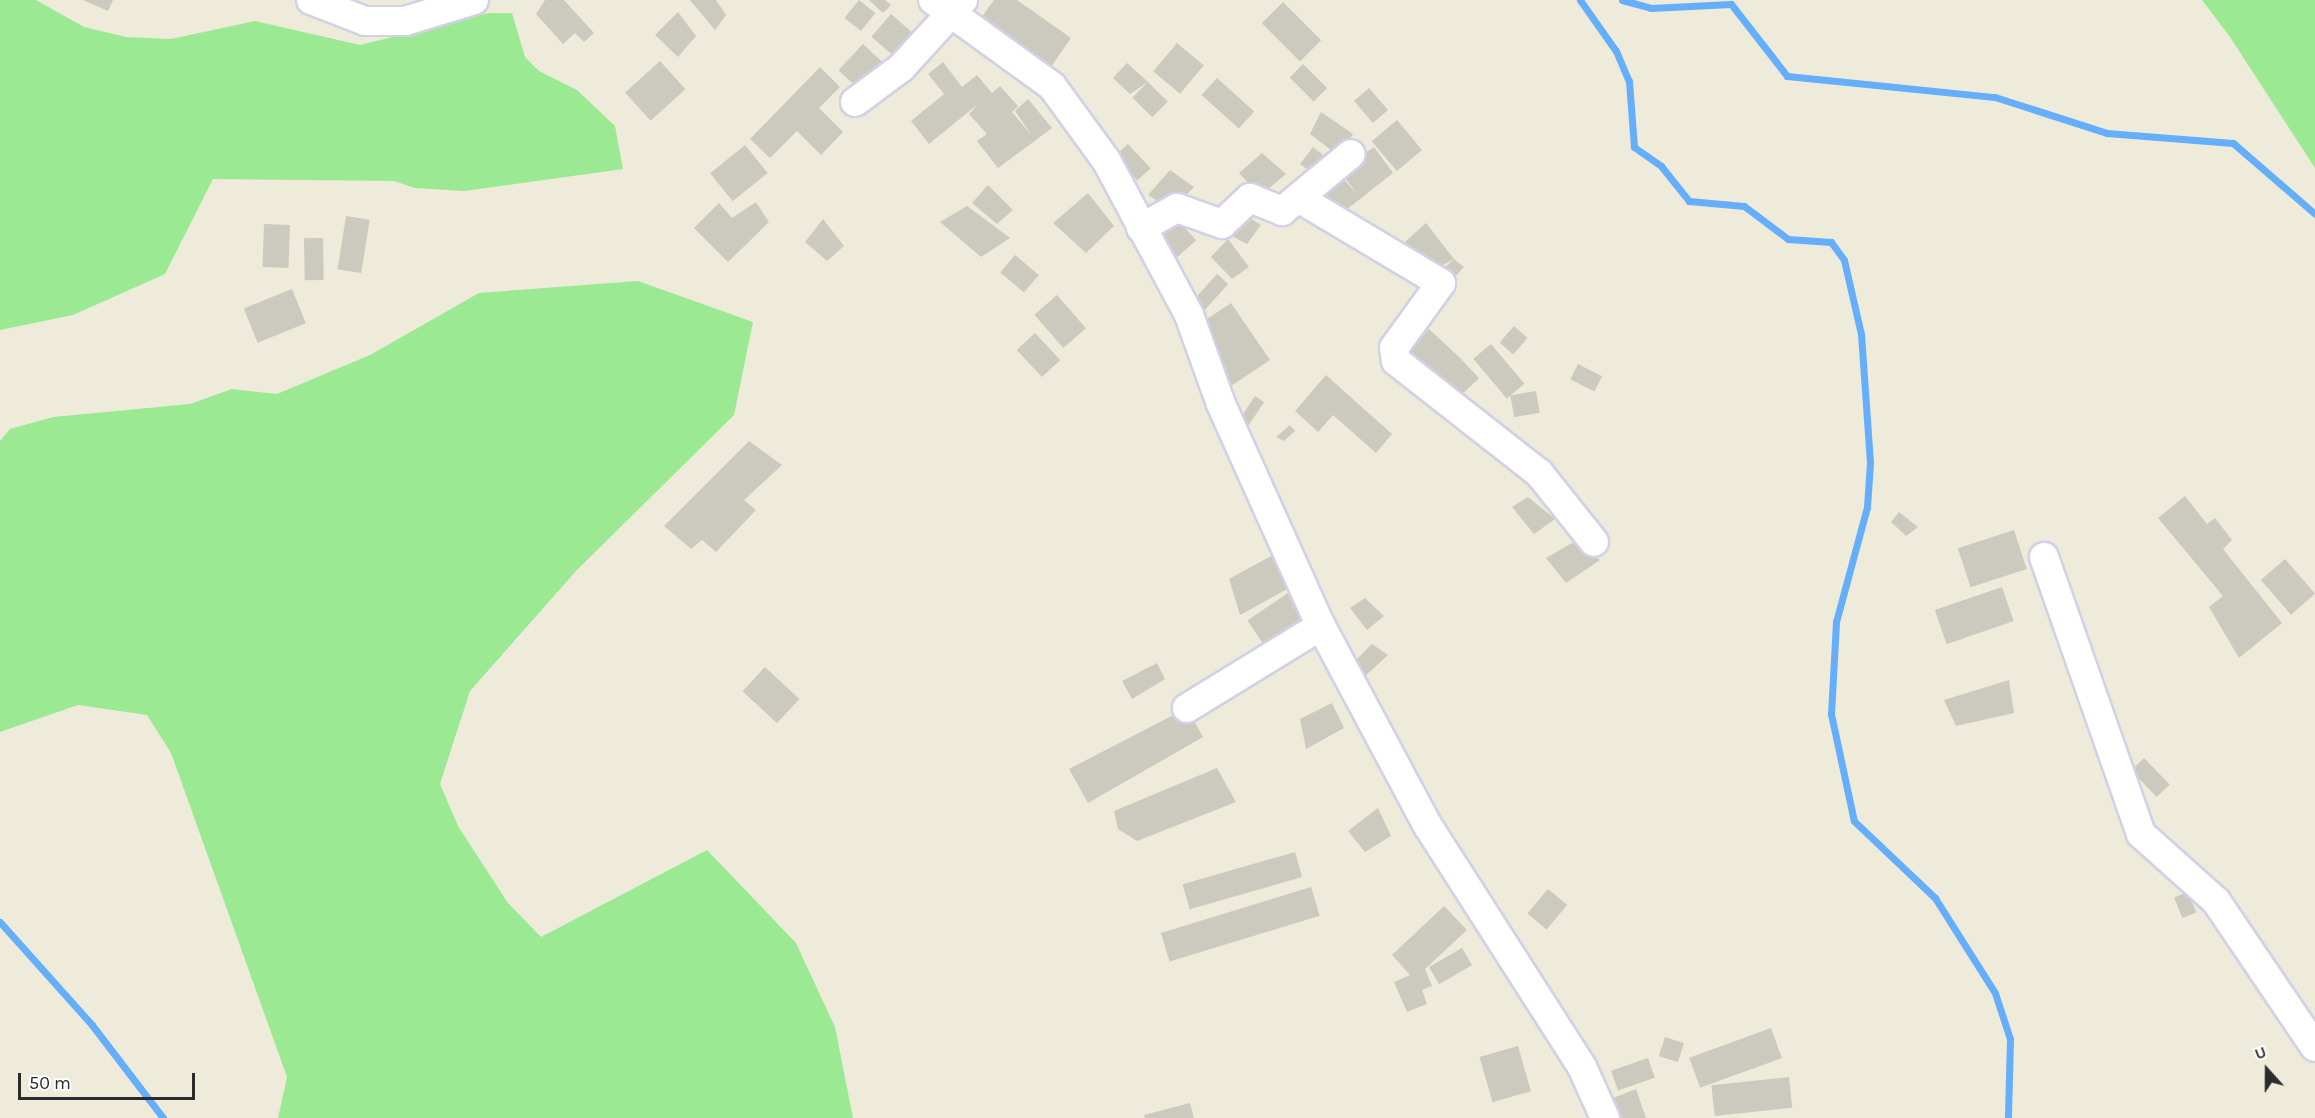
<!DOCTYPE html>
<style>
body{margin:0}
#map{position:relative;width:2315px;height:1118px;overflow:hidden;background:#eeebdb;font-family:Karla,sans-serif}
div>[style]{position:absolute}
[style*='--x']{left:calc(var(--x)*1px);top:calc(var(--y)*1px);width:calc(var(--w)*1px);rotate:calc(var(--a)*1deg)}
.green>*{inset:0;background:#9bea93}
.stream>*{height:7px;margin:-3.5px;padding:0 3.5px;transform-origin:3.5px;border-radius:3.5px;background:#65aefa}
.building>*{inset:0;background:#cccabe;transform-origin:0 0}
.roads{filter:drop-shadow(2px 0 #d2d1e5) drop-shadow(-2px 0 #d2d1e5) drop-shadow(0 2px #d2d1e5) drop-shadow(0 -2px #d2d1e5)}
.minor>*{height:28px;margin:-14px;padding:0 14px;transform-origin:14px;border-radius:14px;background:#fff}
span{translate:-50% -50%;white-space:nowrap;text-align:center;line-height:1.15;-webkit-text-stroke:5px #fff;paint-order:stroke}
.north{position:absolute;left:2237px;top:1040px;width:60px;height:60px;-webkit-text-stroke:4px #fff;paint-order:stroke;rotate:339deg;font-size:16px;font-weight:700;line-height:24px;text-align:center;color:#2b2b2b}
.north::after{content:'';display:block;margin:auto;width:21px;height:27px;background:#2b2b2b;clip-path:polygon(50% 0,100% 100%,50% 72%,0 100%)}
.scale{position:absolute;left:18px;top:1073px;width:177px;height:27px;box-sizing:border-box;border:3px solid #2b2b2b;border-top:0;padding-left:8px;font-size:18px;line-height:21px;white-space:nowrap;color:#2b2b2b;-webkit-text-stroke:4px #fff;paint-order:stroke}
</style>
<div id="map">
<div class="green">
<div style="clip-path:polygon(0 0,36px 0,84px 27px,126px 37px,171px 39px,255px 21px,360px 45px,489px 13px,512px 13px,525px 57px,539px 71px,577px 90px,615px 126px,623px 169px,464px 191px,415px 188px,394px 181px,213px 179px,165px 274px,73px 315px,0 330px)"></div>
<div style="clip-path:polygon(2202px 0,2315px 0,2315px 168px,2230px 37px)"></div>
<div style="clip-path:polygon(638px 281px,753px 322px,734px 415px,576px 571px,470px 691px,440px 784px,458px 826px,508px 903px,541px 937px,707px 850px,796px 943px,835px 1027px,853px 1118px,278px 1118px,287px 1077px,171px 753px,147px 715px,78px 705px,0 732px,0 441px,10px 429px,53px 417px,190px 404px,232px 389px,277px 394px,370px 355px,479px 293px)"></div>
</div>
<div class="stream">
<div style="--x:1580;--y:0;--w:62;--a:54.8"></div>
<div style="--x:1616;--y:51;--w:33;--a:67"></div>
<div style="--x:1629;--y:81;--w:66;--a:85.7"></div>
<div style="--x:1634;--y:147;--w:33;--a:35"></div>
<div style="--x:1661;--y:166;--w:45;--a:51.3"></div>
<div style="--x:1689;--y:201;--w:55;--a:5.2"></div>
<div style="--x:1744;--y:206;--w:55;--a:36.9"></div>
<div style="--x:1788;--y:239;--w:43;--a:4"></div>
<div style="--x:1831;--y:242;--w:22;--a:54"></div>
<div style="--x:1844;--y:260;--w:76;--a:77.1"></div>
<div style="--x:1861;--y:334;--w:128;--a:86"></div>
<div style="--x:1870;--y:462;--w:45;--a:93.8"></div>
<div style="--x:1867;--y:507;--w:119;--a:105.1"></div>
<div style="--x:1836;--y:622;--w:92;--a:93.1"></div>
<div style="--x:1831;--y:714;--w:109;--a:77.9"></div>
<div style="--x:1854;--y:821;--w:112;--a:43.5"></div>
<div style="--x:1935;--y:898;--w:112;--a:57.7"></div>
<div style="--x:1995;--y:993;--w:48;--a:71.9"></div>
<div style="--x:2010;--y:1039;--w:79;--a:91.5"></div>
<div style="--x:1622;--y:0;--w:30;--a:15"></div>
<div style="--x:1651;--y:8;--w:80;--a:-2.9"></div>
<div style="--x:1731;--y:4;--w:91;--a:52.1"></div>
<div style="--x:1787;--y:76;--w:209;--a:5.8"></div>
<div style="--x:1995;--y:97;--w:118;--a:17.8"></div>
<div style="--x:2107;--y:133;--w:126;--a:4.5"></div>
<div style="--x:2233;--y:143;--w:108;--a:40.9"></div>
<div style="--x:0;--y:922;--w:138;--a:48.2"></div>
<div style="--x:92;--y:1025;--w:117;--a:52.6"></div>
</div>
<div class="building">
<div style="clip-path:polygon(83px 0,113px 0,108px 11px)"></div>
<div style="clip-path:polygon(545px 0,564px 0,594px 33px,584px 42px,575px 33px,563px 44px,536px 14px)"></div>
<div style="clip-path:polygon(690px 0,716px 0,726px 15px,715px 30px)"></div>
<div style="left:859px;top:0;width:21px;height:23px;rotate:39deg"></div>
<div style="clip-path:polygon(869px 0,885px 0,891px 5px,883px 13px)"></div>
<div style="clip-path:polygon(994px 0,1017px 0,1071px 38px,1048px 71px,978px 22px)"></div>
<div style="left:1283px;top:2px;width:54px;height:30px;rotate:45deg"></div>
<div style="clip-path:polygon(678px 12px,696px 36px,678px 57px,655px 35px)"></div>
<div style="left:891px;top:14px;width:38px;height:30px;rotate:41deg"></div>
<div style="left:1177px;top:43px;width:35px;height:37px;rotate:40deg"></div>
<div style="left:863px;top:44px;width:33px;height:36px;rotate:43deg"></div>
<div style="left:660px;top:61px;width:38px;height:47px;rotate:48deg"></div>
<div style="clip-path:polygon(943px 62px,962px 87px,977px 75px,992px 93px,1000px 86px,1018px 106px,1012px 112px,1033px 137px,1015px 111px,1028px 99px,1052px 128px,998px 168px,977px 141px,987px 134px,969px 114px,978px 104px,929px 144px,911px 121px,944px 94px,928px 74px)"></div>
<div style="clip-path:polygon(1127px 63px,1148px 82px,1130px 94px,1113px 78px)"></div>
<div style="left:1303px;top:64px;width:34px;height:19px;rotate:45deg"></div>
<div style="clip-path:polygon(820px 67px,840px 87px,819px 108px,843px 132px,821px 155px,797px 131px,770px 158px,750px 139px)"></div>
<div style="left:1217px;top:78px;width:50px;height:23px;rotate:42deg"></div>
<div style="left:1148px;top:82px;width:28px;height:22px;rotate:45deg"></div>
<div style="left:1369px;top:88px;width:29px;height:20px;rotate:49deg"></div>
<div style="clip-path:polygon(1321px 112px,1353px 134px,1339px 156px,1310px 134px)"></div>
<div style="left:1397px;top:120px;width:39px;height:33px;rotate:50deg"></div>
<div style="left:1128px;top:144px;width:33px;height:18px;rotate:47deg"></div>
<div style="left:745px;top:145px;width:36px;height:45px;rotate:51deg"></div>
<div style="clip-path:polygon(1313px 147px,1332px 162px,1314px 174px,1300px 164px)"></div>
<div style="clip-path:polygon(1374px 147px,1393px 173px,1341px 214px,1320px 194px,1339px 174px,1357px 194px,1340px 171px)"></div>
<div style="clip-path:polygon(1262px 153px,1286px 174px,1260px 196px,1239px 173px)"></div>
<div style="clip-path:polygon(1170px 170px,1194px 187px,1172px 210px,1148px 195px)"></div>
<div style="clip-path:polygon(988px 185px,1013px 210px,997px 224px,972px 203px)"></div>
<div style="clip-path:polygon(1088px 193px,1114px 226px,1086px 253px,1053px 223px)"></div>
<div style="clip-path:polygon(756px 202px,769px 222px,728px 262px,694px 228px,719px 203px,732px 218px)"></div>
<div style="clip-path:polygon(967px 206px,1010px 238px,981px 257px,940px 222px)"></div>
<div style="left:346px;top:216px;width:24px;height:54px;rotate:9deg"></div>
<div style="clip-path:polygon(1246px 216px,1261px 225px,1247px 244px,1230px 235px)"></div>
<div style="left:1176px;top:218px;width:30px;height:25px;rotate:48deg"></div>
<div style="clip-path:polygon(823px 219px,844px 246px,827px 261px,805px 242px)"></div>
<div style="clip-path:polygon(1426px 223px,1454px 259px,1432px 271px,1405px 242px)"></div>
<div style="left:264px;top:224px;width:26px;height:43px;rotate:2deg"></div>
<div style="left:323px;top:238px;width:42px;height:19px;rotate:89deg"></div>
<div style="clip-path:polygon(1228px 239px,1249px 267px,1232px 279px,1211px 257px)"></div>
<div style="left:1015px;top:255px;width:31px;height:23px;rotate:40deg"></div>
<div style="clip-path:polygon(1454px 259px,1464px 267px,1451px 281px,1441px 271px)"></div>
<div style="left:1217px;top:274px;width:15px;height:38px;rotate:42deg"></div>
<div style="left:292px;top:289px;width:37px;height:52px;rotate:68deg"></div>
<div style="left:1057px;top:295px;width:44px;height:30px;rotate:49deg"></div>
<div style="clip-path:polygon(1231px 303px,1270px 360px,1225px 390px,1207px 319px)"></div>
<div style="left:1514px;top:326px;width:18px;height:22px;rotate:41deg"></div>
<div style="left:1429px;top:329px;width:45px;height:32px;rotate:43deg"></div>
<div style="left:1035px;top:333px;width:37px;height:25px;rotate:47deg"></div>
<div style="left:1491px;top:344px;width:52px;height:23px;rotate:50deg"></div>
<div style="left:1462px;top:360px;width:25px;height:34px;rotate:47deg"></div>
<div style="left:1578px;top:364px;width:27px;height:17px;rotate:27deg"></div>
<div style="clip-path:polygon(1326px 375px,1392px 434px,1376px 453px,1333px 415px,1318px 432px,1295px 411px)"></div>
<div style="left:1536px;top:391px;width:22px;height:26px;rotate:80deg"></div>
<div style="left:1255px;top:396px;width:11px;height:30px;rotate:34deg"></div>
<div style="clip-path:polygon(1290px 425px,1295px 431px,1284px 441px,1276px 437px)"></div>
<div style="clip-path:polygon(749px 441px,782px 465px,744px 500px,756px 510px,716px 552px,702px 540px,691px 549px,664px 526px)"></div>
<div style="clip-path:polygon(2185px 496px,2207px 524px,2215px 518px,2232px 540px,2223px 549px,2282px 623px,2239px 658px,2209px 607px,2223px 596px,2158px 518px)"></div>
<div style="clip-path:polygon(1528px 497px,1555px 519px,1534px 534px,1512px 507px)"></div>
<div style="clip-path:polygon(1899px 512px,1918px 527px,1906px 536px,1891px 522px)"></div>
<div style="left:2014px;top:530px;width:41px;height:59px;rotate:72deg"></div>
<div style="clip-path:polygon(1579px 539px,1600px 560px,1566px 583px,1546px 558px)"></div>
<div style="clip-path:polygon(1271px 556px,1291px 587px,1240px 615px,1229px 579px)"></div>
<div style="left:2285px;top:559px;width:46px;height:32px;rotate:49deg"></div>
<div style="left:2002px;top:587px;width:36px;height:71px;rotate:71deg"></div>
<div style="left:1288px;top:593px;width:36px;height:49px;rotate:56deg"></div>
<div style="clip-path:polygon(1365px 598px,1384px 616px,1367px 630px,1350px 608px)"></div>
<div style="clip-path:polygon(1372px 644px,1388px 655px,1363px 678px,1349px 667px)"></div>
<div style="clip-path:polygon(1157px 663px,1165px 679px,1132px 699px,1122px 681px)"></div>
<div style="left:765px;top:667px;width:47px;height:33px;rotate:43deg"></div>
<div style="clip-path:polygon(2009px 680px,2014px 713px,1956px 726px,1944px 700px)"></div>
<div style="clip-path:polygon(1332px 703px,1344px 728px,1306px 749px,1300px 719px)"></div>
<div style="clip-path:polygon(1187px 708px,1203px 737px,1088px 803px,1069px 769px)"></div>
<div style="left:2144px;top:758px;width:37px;height:18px;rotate:46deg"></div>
<div style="clip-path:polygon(1217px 768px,1236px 802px,1137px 841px,1118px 829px,1114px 811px)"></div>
<div style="clip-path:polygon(1378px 808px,1391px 836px,1365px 852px,1348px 831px)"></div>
<div style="left:1295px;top:852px;width:26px;height:117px;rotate:74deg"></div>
<div style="left:1311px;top:887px;width:30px;height:157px;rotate:73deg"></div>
<div style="left:1548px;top:889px;width:25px;height:32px;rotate:40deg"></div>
<div style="left:2188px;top:892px;width:22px;height:15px;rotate:68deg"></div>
<div style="clip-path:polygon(1444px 906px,1467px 930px,1425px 969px,1432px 986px,1422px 990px,1427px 1004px,1407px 1012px,1394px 982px,1410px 975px,1392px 955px)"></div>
<div style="left:1462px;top:948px;width:20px;height:38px;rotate:60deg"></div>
<div style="left:1771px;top:1028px;width:32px;height:87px;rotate:70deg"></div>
<div style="left:1665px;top:1037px;width:20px;height:20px;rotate:18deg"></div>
<div style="left:1518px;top:1046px;width:47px;height:40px;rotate:74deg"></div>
<div style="left:1648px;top:1058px;width:21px;height:39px;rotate:71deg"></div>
<div style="left:1789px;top:1077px;width:31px;height:78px;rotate:84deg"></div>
<div style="clip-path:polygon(1636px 1089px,1646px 1118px,1609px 1118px,1603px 1102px)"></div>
<div style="clip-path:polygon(1190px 1103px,1194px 1118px,1145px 1118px,1144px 1115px)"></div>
</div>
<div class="roads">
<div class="minor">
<div style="--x:311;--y:0;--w:58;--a:21.3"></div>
<div style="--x:365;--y:21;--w:40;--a:0"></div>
<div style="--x:405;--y:21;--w:72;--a:-16.9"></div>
<div style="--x:933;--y:0;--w:147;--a:35.9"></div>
<div style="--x:1052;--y:86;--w:92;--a:53.9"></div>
<div style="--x:1106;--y:160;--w:176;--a:61.8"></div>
<div style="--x:1189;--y:315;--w:95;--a:70.2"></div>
<div style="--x:1221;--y:404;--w:243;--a:65.8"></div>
<div style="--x:1321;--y:626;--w:227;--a:61.9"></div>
<div style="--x:1428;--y:826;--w:286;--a:57.4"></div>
<div style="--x:1582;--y:1067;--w:56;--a:65.7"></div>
<div style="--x:855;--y:102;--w:57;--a:-36.5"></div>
<div style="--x:901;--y:68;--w:92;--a:-47.6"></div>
<div style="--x:1300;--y:199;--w:164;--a:30.8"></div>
<div style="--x:1441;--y:283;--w:80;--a:125.9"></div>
<div style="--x:1394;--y:348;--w:13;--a:81"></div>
<div style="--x:1396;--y:361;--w:182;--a:38.1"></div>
<div style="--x:1539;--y:473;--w:88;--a:51.4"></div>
<div style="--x:1141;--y:228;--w:41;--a:-29.1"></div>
<div style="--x:1177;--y:208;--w:48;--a:19.6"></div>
<div style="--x:1222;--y:224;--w:38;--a:-43"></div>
<div style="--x:1250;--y:198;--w:35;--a:22"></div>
<div style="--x:1282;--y:211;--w:89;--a:-39.6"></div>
<div style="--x:2044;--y:557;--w:293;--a:70.7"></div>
<div style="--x:2141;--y:834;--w:101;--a:41.8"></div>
<div style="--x:2216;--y:901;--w:176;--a:55.9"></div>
<div style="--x:1187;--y:708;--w:157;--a:-31.5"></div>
</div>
</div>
<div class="north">U</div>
<div class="scale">50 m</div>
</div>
